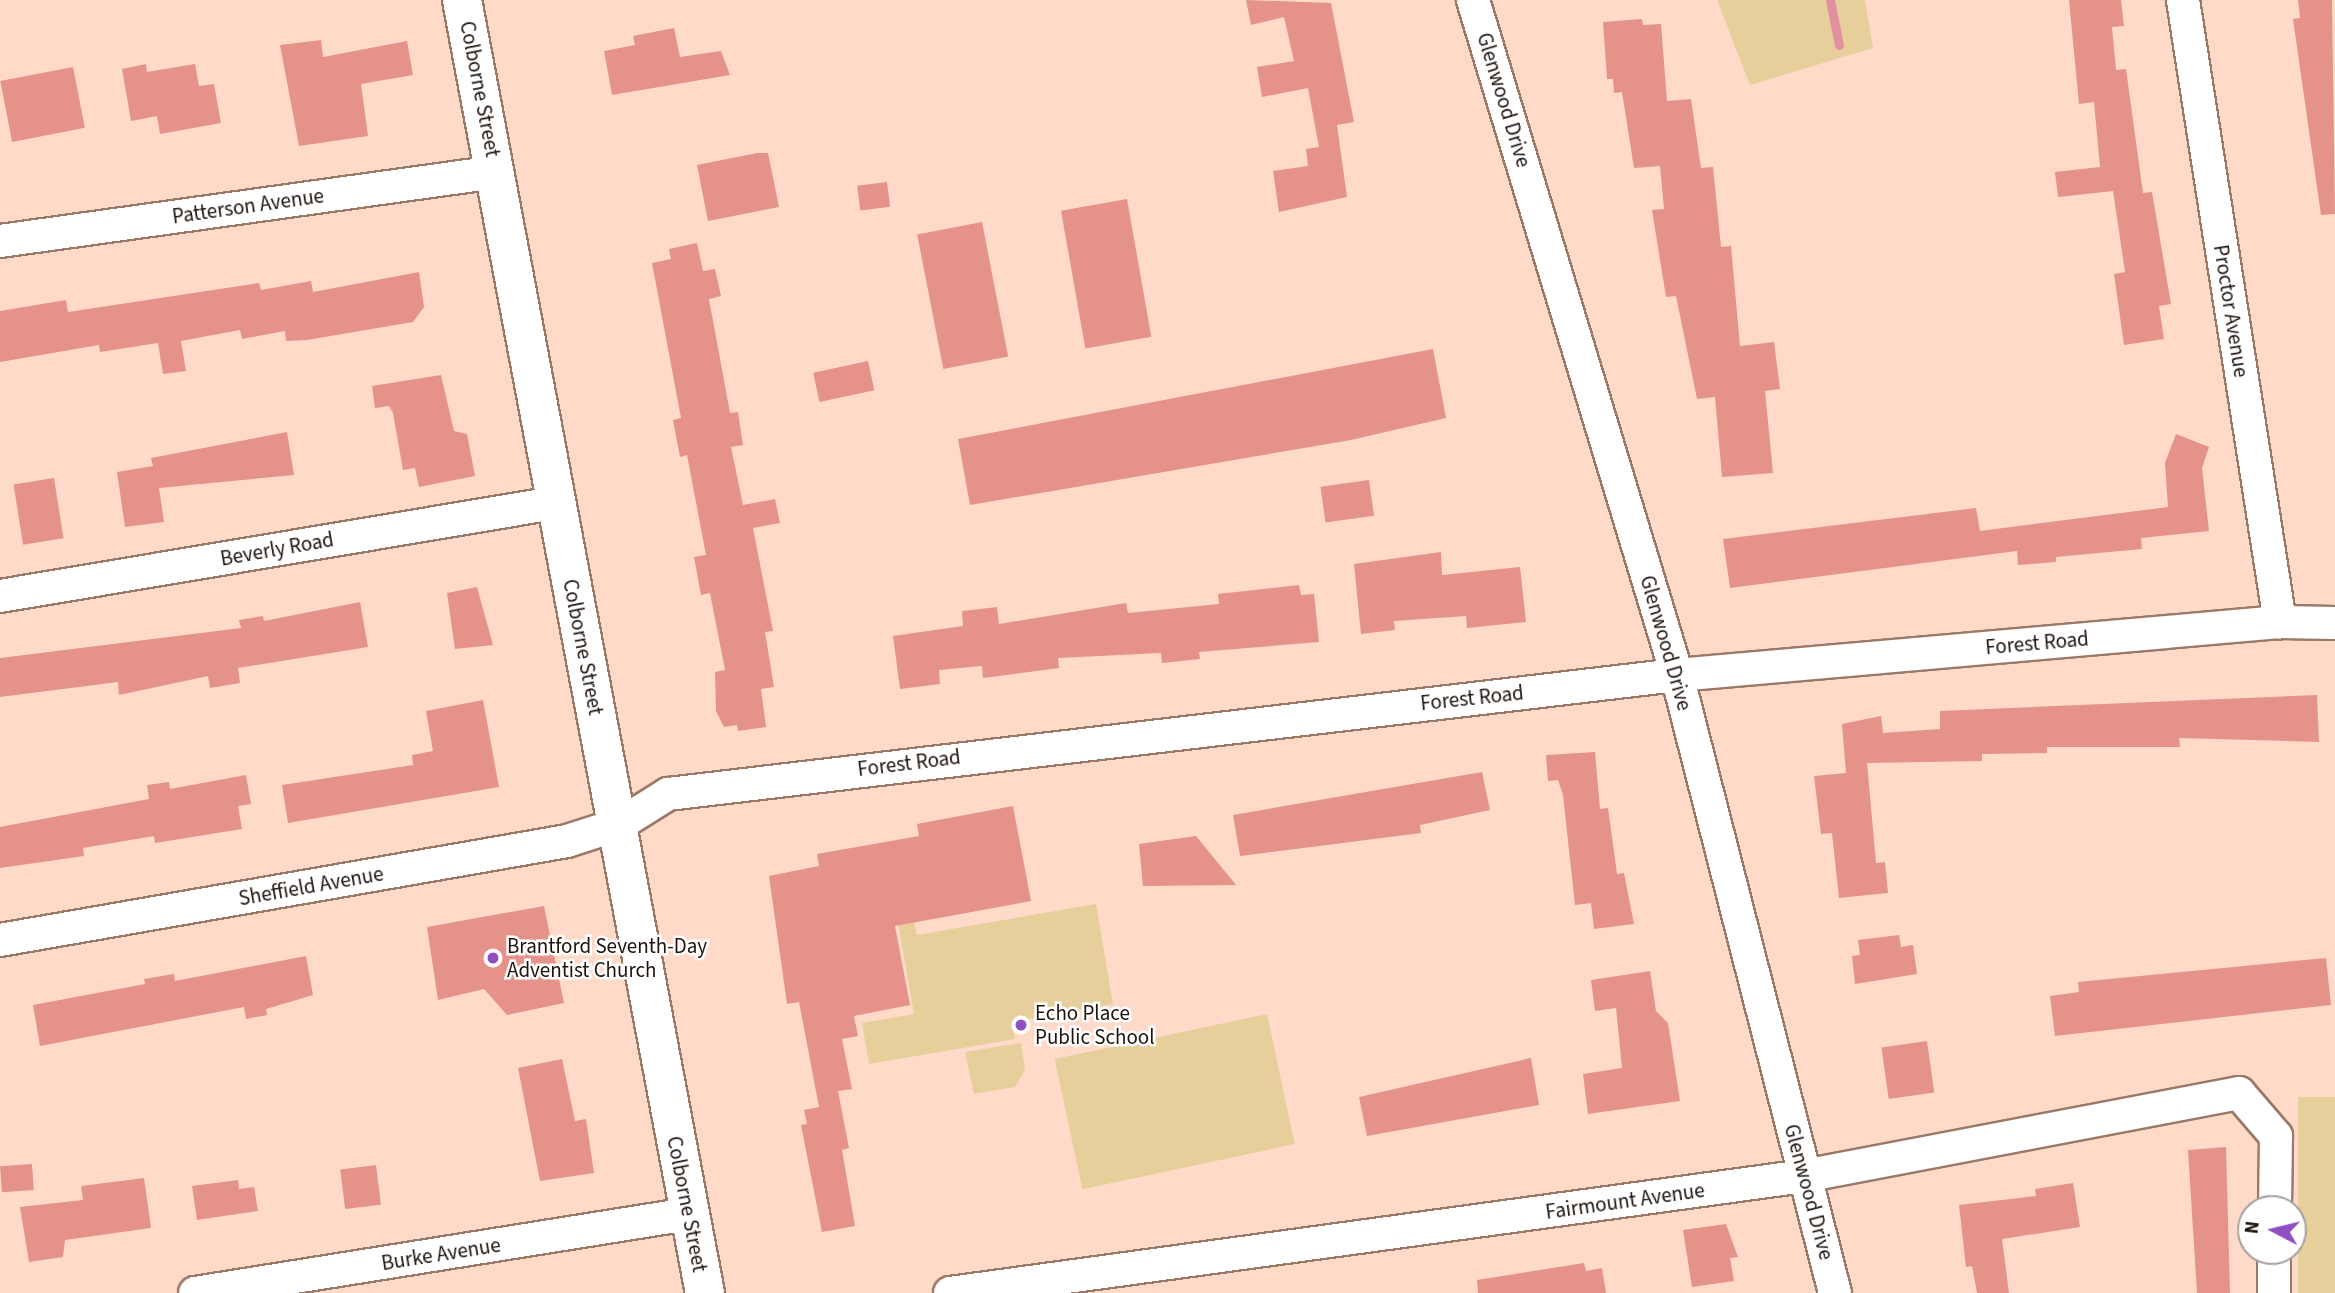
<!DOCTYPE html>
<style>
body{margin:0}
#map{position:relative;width:2335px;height:1293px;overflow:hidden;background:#ffdac8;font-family:"Source Sans 3",sans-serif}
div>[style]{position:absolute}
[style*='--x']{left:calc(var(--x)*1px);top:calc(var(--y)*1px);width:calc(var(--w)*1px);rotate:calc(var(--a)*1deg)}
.green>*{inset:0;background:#e6cf9b;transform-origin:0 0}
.stream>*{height:9px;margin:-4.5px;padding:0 4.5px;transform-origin:4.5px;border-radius:4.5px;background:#e290a0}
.building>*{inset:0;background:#e5938a;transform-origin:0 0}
.roads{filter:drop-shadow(2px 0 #9a7969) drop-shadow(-2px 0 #9a7969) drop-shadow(0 2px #9a7969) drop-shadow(0 -2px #9a7969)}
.minor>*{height:32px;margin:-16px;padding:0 16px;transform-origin:16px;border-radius:16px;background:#fff}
.major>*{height:38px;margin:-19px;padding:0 19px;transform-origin:19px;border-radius:19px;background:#fff}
.dots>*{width:19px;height:19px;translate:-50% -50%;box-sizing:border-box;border:4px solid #fff;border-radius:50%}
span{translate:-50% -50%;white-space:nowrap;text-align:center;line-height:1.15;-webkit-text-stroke:5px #fff;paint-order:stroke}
.street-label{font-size:21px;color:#1e120c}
.poi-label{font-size:21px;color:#1e120c}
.left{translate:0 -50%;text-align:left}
.north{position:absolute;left:2237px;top:1195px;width:70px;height:70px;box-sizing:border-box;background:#fff;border:2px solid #a5a09e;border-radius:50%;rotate:277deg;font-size:19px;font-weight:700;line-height:28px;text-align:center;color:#1e120c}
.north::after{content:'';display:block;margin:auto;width:24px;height:32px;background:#904ec3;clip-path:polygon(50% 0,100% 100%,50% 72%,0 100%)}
</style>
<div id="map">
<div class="green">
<div style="clip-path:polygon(1717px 0,1865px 0,1873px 48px,1750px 85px)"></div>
<div style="clip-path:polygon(1096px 904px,1113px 1004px,1012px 1022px,1015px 1039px,869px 1064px,862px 1023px,914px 1014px,896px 911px,911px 908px,917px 935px)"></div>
<div style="left:1267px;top:1014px;width:133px;height:217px;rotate:78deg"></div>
<div style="clip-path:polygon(1021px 1043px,1025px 1070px,1015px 1087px,974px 1094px,965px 1052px)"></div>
<div style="left:2335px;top:1097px;width:196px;height:37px;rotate:90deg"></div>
</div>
<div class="stream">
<div style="--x:1830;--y:0;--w:46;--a:78.7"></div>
</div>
<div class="building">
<div style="clip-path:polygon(1246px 0,1331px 3px,1354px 122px,1337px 125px,1347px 197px,1279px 212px,1273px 171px,1308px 166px,1306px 149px,1319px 147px,1308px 88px,1262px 97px,1257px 67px,1294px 61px,1284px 17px,1251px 25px)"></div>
<div style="clip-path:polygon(2069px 0,2121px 0,2124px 26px,2112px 27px,2116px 70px,2126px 69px,2143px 193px,2152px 192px,2171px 304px,2159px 306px,2164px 339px,2124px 345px,2114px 274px,2125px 272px,2113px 191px,2058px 197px,2055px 172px,2100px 167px,2094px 102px,2079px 104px)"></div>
<div style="clip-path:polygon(2298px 0,2332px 0,2335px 214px,2321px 215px,2293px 19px,2300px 18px)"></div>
<div style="clip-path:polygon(1642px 19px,1643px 25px,1661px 24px,1667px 101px,1691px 99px,1701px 168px,1713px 167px,1721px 247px,1731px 246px,1740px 346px,1774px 342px,1780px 389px,1765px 391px,1773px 473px,1722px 477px,1715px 397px,1697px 399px,1676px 296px,1666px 297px,1652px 210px,1664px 209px,1660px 166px,1634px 168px,1622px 92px,1614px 93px,1613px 79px,1607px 79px,1603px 22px)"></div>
<div style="clip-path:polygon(674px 28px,680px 57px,721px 51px,730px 75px,612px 95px,604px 51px,635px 45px,633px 36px)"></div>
<div style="clip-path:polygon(321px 40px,323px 57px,407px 41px,413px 75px,361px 84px,368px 136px,299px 146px,280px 45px)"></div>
<div style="clip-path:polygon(146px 64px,147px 72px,195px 64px,199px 86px,214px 84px,221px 123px,160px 134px,157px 116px,131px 121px,122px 69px)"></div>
<div style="left:73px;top:67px;width:62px;height:74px;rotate:79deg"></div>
<div style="clip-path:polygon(757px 153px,768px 153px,779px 207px,708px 221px,697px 165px)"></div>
<div style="left:887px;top:182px;width:25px;height:30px;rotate:83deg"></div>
<div style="left:1127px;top:199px;width:140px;height:67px;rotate:80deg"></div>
<div style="left:982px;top:222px;width:137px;height:66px;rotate:79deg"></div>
<div style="clip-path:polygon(697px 243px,703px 271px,715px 269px,721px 296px,709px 299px,730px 413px,738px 412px,743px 445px,731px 447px,743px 505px,775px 499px,780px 523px,753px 528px,773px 631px,765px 632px,774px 687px,761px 689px,766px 727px,738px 731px,737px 725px,724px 727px,716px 711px,715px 672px,725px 670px,710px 593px,701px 595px,694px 557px,706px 555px,687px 455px,680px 457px,673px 420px,681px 418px,652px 263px,671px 259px,669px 249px)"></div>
<div style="clip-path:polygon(419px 272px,424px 307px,413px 322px,307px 340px,286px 341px,285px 331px,242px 339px,240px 330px,181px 341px,186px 371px,163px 374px,158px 343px,100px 352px,99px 345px,0 362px,0 311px,66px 300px,68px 312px,259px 283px,261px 290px,311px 281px,313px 292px)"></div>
<div style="clip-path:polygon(1433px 349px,1446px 418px,1351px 440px,970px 505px,958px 439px)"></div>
<div style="left:868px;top:361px;width:30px;height:56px;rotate:78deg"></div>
<div style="clip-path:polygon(441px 375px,454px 431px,467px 434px,475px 476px,419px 487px,415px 468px,403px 470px,393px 413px,389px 406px,375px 408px,372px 386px)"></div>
<div style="clip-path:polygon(287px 432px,294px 475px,159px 488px,164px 522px,125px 527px,117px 472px,153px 466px,151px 458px)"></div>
<div style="clip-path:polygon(2176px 434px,2209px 447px,2202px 468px,2209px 531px,2141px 538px,2142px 549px,2056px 557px,2056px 562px,2018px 565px,2017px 551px,1730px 588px,1723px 539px,1976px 508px,1980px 531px,2168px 507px,2165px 463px)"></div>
<div style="left:54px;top:478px;width:61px;height:41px;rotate:81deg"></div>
<div style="left:1369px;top:480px;width:36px;height:49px;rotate:82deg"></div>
<div style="clip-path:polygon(1441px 552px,1442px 575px,1520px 567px,1526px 622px,1467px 628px,1466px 616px,1394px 621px,1395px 630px,1361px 634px,1354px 564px)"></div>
<div style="clip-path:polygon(1299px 585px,1301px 595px,1314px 594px,1319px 642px,1199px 652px,1200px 659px,1162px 663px,1161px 653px,1058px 658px,1059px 668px,983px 678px,982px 666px,939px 670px,940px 684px,900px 689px,893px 636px,963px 626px,962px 611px,997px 607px,999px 624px,1126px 603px,1128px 613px,1219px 604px,1218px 594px)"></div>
<div style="clip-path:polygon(477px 587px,493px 645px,455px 649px,447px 593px)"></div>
<div style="clip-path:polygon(360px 602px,368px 647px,238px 668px,240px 683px,210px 688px,208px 676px,119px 695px,118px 682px,0 697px,0 658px,241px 628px,239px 620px,263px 616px,264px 621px)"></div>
<div style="clip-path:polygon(2317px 695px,2319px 742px,2179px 738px,2180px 747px,2047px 747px,2047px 753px,1982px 754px,1982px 761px,1867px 763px,1876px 863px,1885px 862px,1888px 893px,1839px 898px,1832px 833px,1821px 834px,1814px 776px,1846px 773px,1842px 724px,1881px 716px,1883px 733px,1940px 729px,1940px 711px)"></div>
<div style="clip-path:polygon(483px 700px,499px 787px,288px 823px,282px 785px,413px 765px,412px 755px,433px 751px,426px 711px)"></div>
<div style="clip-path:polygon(1595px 752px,1600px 809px,1608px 808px,1617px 874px,1624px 873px,1634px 924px,1594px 929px,1591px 903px,1575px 905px,1563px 795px,1558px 780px,1548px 781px,1546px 755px)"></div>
<div style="clip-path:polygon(1482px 772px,1490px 810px,1420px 825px,1421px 833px,1240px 856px,1233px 815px)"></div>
<div style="clip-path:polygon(246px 775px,251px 804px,238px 806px,242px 829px,155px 843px,154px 836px,83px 848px,84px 856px,0 868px,0 827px,149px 799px,147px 785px,169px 782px,170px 789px)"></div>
<div style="clip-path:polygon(1013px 806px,1031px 901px,895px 926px,910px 1005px,854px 1016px,858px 1036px,842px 1039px,852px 1089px,838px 1091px,849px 1148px,842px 1150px,855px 1226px,822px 1232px,801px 1125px,807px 1124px,804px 1110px,819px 1107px,799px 1002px,787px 1004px,769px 876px,819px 866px,817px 854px,919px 836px,917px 824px)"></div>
<div style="clip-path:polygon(1196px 836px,1236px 885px,1143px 886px,1139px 844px)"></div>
<div style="clip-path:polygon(544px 906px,564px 1003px,507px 1015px,484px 989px,438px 1000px,427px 927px)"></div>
<div style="clip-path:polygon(1899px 935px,1901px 947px,1913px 945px,1917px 974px,1855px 984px,1852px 956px,1860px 955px,1858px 940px)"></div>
<div style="clip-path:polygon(306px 956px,313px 995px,266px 1009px,267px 1015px,246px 1019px,244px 1007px,40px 1046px,33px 1005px,145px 984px,144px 979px,174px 974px,175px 981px)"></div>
<div style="clip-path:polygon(2326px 958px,2331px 1005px,2055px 1036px,2050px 996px,2079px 992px,2078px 982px)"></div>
<div style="clip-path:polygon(1650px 971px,1656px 1011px,1668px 1023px,1680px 1101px,1588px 1114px,1583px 1074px,1622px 1068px,1616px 1008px,1595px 1011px,1591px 980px)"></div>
<div style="left:1927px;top:1041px;width:52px;height:46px;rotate:82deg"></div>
<div style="clip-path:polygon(1531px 1058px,1539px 1105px,1367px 1136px,1359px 1097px)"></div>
<div style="clip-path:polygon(562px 1059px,575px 1121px,586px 1119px,594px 1173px,540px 1181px,518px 1068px)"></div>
<div style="clip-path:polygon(2226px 1147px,2230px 1293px,2197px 1293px,2188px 1150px)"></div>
<div style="left:32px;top:1164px;width:26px;height:32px;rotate:86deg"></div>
<div style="left:376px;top:1165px;width:40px;height:36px;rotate:83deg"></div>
<div style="clip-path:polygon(144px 1178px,151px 1228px,65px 1240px,63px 1257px,29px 1262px,20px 1207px,83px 1200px,81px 1186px)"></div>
<div style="clip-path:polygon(238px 1180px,239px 1189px,254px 1187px,258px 1211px,197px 1220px,192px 1186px)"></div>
<div style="clip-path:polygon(2073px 1183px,2080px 1227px,2002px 1239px,2009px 1293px,1977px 1293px,1972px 1266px,1966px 1267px,1959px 1205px,2036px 1196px,2035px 1189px)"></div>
<div style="clip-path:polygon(1726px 1224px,1738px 1257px,1730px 1258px,1734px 1281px,1692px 1287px,1683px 1230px)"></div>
<div style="clip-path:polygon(1584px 1263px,1586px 1271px,1602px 1268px,1606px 1293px,1478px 1293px,1477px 1280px)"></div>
</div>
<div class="roads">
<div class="minor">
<div style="--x:1473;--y:0;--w:705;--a:73.18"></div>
<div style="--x:1677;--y:675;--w:638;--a:75.66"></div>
<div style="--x:2183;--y:0;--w:630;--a:81.14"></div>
<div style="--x:0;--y:241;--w:501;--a:-7.92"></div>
<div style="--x:0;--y:596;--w:562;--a:-9.53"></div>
<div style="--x:0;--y:940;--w:576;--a:-9.9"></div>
<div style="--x:567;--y:841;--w:56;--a:-17.8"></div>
<div style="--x:620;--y:824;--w:57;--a:-32"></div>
<div style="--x:668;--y:794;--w:1016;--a:-6.73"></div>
<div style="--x:1677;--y:675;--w:605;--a:-5.02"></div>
<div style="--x:2280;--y:622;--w:55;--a:1"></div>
<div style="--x:195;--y:1293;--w:499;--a:-9.1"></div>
<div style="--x:950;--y:1293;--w:862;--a:-7.8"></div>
<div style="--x:1804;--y:1176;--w:443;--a:-10.8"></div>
<div style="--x:2239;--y:1093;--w:57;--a:49.3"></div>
<div style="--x:2276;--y:1136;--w:73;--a:90.8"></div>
<div style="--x:2274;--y:1293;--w:42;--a:-90"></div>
</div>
<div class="major">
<div style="--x:462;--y:0;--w:1316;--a:79.36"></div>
</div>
</div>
<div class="dots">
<div style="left:493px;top:958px;background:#904ec3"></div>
<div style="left:1021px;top:1025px;background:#904ec3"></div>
</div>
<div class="street-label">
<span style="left:480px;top:89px;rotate:79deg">Colborne Street</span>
<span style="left:1504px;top:100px;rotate:73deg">Glenwood Drive</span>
<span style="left:248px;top:206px;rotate:-8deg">Patterson Avenue</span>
<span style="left:2231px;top:311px;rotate:81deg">Proctor Avenue</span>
<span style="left:277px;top:549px;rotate:-10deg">Beverly Road</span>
<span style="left:1666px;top:643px;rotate:74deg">Glenwood Drive</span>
<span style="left:2037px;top:643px;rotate:-5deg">Forest Road</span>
<span style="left:583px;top:647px;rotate:79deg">Colborne Street</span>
<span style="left:1472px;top:698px;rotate:-6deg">Forest Road</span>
<span style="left:909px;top:763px;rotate:-7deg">Forest Road</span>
<span style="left:311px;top:886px;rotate:-10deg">Sheffield Avenue</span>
<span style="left:1809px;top:1192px;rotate:75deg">Glenwood Drive</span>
<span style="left:1625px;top:1201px;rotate:-8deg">Fairmount Avenue</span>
<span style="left:687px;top:1204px;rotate:79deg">Colborne Street</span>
<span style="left:441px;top:1254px;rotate:-9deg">Burke Avenue</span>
</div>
<div class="poi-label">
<span class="left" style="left:507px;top:958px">Brantford Seventh-Day<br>Adventist Church</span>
<span class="left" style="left:1035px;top:1025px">Echo Place<br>Public School</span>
</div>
<div class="north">N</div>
</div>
